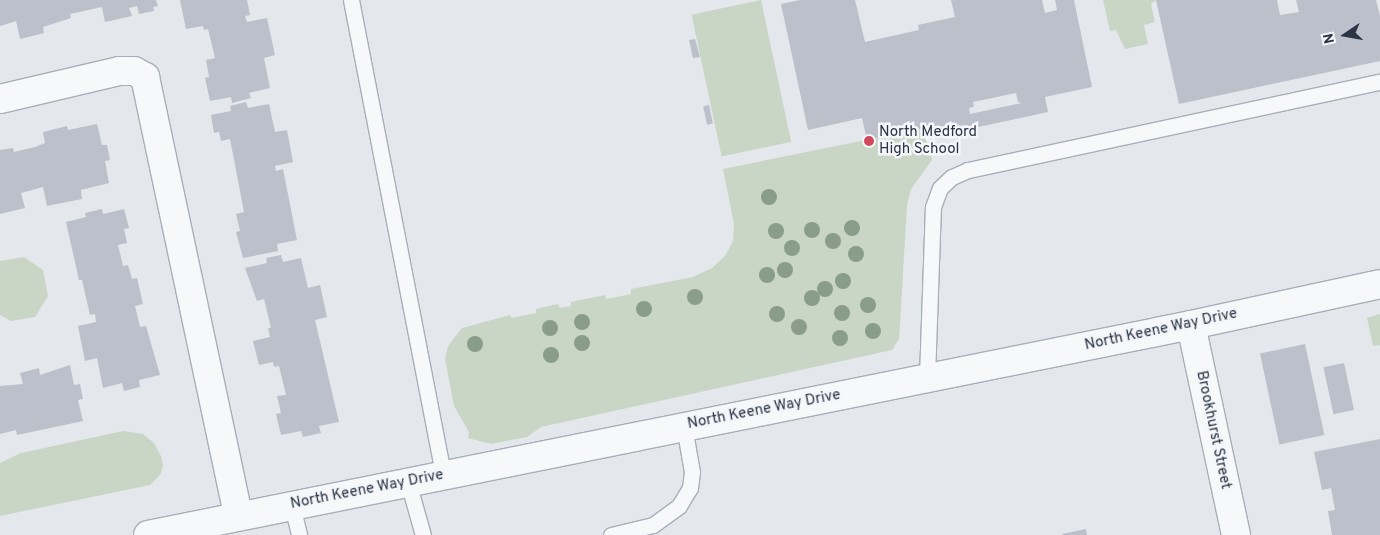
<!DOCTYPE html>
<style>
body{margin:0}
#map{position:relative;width:1380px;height:535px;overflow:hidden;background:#e4e7ec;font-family:Overpass,sans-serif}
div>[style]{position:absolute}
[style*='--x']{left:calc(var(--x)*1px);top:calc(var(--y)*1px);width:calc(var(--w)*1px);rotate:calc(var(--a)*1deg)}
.green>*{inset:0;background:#c9d6c5;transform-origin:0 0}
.building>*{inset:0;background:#bbc0ca;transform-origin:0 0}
.roads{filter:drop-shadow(1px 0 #a9aeb7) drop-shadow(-1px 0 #a9aeb7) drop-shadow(0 1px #a9aeb7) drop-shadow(0 -1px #a9aeb7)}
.lane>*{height:15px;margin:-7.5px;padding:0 7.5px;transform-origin:7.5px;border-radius:7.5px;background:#f7f8fa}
.street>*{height:28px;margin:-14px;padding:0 14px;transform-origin:14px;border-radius:14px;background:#f7f8fa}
.trees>*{width:16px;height:16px;margin:-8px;border-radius:50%;background:#899d89}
.dots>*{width:14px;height:14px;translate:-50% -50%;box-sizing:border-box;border:2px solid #f4f6f9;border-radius:50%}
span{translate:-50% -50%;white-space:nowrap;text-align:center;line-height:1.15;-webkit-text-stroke:5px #f4f6f9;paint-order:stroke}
.poi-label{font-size:15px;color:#2b3445}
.left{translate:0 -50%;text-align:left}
.street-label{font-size:15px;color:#2b3445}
.north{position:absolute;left:1320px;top:10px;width:50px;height:50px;-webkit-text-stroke:4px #f4f6f9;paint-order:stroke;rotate:258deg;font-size:14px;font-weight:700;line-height:20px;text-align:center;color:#2b3445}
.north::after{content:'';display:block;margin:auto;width:18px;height:22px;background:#2b3445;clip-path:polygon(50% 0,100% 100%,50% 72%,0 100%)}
</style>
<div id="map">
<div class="green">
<div style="left:761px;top:0;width:145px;height:71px;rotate:78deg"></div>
<div style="clip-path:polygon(1103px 0,1156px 0,1151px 4px,1155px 22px,1144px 25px,1148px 44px,1125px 49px,1116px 30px,1110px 31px)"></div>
<div style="clip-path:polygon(925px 128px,932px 160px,911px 189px,907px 205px,900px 325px,899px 339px,892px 350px,541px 427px,527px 437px,491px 444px,468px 438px,469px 432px,454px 406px,445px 359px,448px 346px,462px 328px,510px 315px,511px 318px,536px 313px,536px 309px,558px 304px,560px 308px,571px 306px,571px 302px,605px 295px,606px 299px,631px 294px,631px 289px,693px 277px,712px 268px,725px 256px,733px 241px,734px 224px,723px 169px)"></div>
<div style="clip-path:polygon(24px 257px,43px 270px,48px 296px,35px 317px,11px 321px,0 315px,0 261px)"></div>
<div style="clip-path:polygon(1380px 314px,1380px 345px,1373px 346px,1367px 318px)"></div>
<div style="clip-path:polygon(123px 431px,143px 434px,154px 443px,161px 456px,163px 466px,160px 475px,150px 485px,0 516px,0 463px,21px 453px)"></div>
</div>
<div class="building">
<div style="clip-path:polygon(0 0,156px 0,158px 6px,153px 7px,154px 11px,139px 14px,137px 6px,129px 8px,132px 16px,105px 22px,102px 7px,70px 14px,71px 18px,43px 27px,44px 33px,20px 39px,16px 21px,0 26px)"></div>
<div style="clip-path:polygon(180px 0,247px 0,250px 15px,245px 16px,247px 22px,267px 18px,275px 55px,264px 58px,270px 88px,249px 93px,251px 98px,232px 103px,231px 97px,210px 101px,205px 78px,209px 77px,206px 60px,215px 58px,208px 29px,204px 30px,203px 26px,186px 29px)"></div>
<div style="clip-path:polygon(evenodd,800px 0,855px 0,865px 42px,919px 30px,918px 25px,955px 17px,951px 0,1042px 0,1045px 13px,1057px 10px,1055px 0,1074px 0,1092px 87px,1045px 97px,1048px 112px,927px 138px,925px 128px,867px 140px,862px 118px,808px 130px,781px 4px,800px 0,1016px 93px,1018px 102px,1022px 103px,970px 114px,969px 108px,974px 107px,973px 102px,1016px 93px)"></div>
<div style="clip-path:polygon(1156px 0,1277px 0,1280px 15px,1299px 12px,1296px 0,1376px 0,1380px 16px,1380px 61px,1179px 104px)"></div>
<div style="clip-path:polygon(695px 39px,700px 57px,693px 58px,689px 40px)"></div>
<div style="clip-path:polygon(246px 102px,248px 108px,269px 104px,275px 132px,287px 130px,293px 162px,275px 166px,276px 171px,283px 169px,297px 240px,277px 244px,278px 251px,243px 258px,236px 232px,240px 231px,236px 214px,244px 212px,230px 139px,221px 141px,219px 132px,214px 133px,211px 115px,231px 111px,230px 106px)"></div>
<div style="left:709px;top:105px;width:19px;height:6px;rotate:78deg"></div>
<div style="clip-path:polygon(97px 124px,102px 145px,107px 145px,110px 160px,105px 161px,109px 183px,81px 190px,82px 199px,47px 206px,43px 187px,21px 193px,25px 208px,0 214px,0 150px,13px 148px,14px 152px,35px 147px,45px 143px,43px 132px,67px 126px,68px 130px)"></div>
<div style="clip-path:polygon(102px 209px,103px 214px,124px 209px,129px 228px,124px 229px,127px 243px,118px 245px,123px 266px,128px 265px,132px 279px,137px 278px,143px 304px,135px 306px,140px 327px,146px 326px,160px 375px,139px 380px,140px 387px,124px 391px,122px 383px,103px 388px,97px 358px,85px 361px,78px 326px,96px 322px,95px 314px,90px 315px,82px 280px,79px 280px,66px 222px,86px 217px,85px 213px)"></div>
<div style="clip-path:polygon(281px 255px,283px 262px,301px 258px,308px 288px,320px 285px,327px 317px,315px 320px,339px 422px,319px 426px,321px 433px,303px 437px,301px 431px,281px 435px,276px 414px,281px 413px,277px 396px,286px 395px,279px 366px,274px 367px,273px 362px,259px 365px,253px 341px,270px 337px,268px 328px,271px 328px,264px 299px,257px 301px,245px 268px,267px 263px,266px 258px)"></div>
<div style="left:1305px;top:344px;width:93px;height:46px;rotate:78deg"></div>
<div style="left:1344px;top:363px;width:48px;height:21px;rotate:78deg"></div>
<div style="clip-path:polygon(70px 365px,74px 385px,80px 384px,83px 399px,78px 400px,83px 421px,17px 435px,16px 430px,0 434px,0 386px,23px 384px,20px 373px,39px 368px,40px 375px)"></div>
<div style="clip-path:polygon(1380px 439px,1380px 535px,1332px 535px,1328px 511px,1335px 510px,1331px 488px,1322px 490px,1314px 452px)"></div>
<div style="clip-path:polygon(1086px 529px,1087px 535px,1063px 535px,1062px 534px)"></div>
</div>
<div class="roads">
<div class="lane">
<div style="--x:351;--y:0;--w:484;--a:79"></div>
<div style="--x:927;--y:377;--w:170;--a:-88"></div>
<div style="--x:933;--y:207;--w:20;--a:-70"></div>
<div style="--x:940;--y:188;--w:16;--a:-43"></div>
<div style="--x:952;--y:177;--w:17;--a:-24"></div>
<div style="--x:968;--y:170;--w:421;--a:-12.1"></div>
<div style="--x:408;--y:482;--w:55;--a:74.2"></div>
<div style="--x:292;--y:506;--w:30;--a:76"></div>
<div style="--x:611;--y:535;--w:43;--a:-13.4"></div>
<div style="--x:653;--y:525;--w:32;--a:-36"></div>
<div style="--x:679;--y:506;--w:21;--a:-59"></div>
<div style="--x:690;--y:488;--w:16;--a:-83"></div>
<div style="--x:692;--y:472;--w:47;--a:-99.9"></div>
</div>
<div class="street">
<div style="--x:0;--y:99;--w:122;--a:-13.2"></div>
<div style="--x:119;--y:71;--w:15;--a:0"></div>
<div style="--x:134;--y:71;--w:13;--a:29"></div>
<div style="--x:145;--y:77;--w:449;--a:78"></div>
<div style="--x:1191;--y:325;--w:215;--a:77.9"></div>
<div style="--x:148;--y:535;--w:1064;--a:-11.38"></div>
<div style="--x:1191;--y:325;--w:193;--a:-12.2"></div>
</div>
</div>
<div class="trees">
<div style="left:769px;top:197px"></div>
<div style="left:852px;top:228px"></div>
<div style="left:812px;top:230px"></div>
<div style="left:776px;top:231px"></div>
<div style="left:833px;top:241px"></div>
<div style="left:792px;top:248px"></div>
<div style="left:856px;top:254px"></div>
<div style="left:785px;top:270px"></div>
<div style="left:767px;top:275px"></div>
<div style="left:843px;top:281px"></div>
<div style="left:825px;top:289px"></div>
<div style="left:695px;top:297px"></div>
<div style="left:812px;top:298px"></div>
<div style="left:868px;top:305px"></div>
<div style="left:644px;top:309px"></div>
<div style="left:842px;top:313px"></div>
<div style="left:777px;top:314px"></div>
<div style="left:582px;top:322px"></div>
<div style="left:799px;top:327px"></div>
<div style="left:550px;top:328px"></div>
<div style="left:873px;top:331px"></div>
<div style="left:840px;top:338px"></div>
<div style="left:582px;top:343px"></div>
<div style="left:475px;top:344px"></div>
<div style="left:551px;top:355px"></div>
</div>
<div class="dots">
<div style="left:869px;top:141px;background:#d1495b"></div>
</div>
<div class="poi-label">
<span class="left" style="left:879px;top:141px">North Medford<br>High School</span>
</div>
<div class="street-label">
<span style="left:1161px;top:330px;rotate:-12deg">North Keene Way Drive</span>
<span style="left:764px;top:410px;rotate:-11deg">North Keene Way Drive</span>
<span style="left:1213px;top:430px;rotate:78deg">Brookhurst Street</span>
<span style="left:367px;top:490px;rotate:-11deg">North Keene Way Drive</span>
</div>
<div class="north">N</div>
</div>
